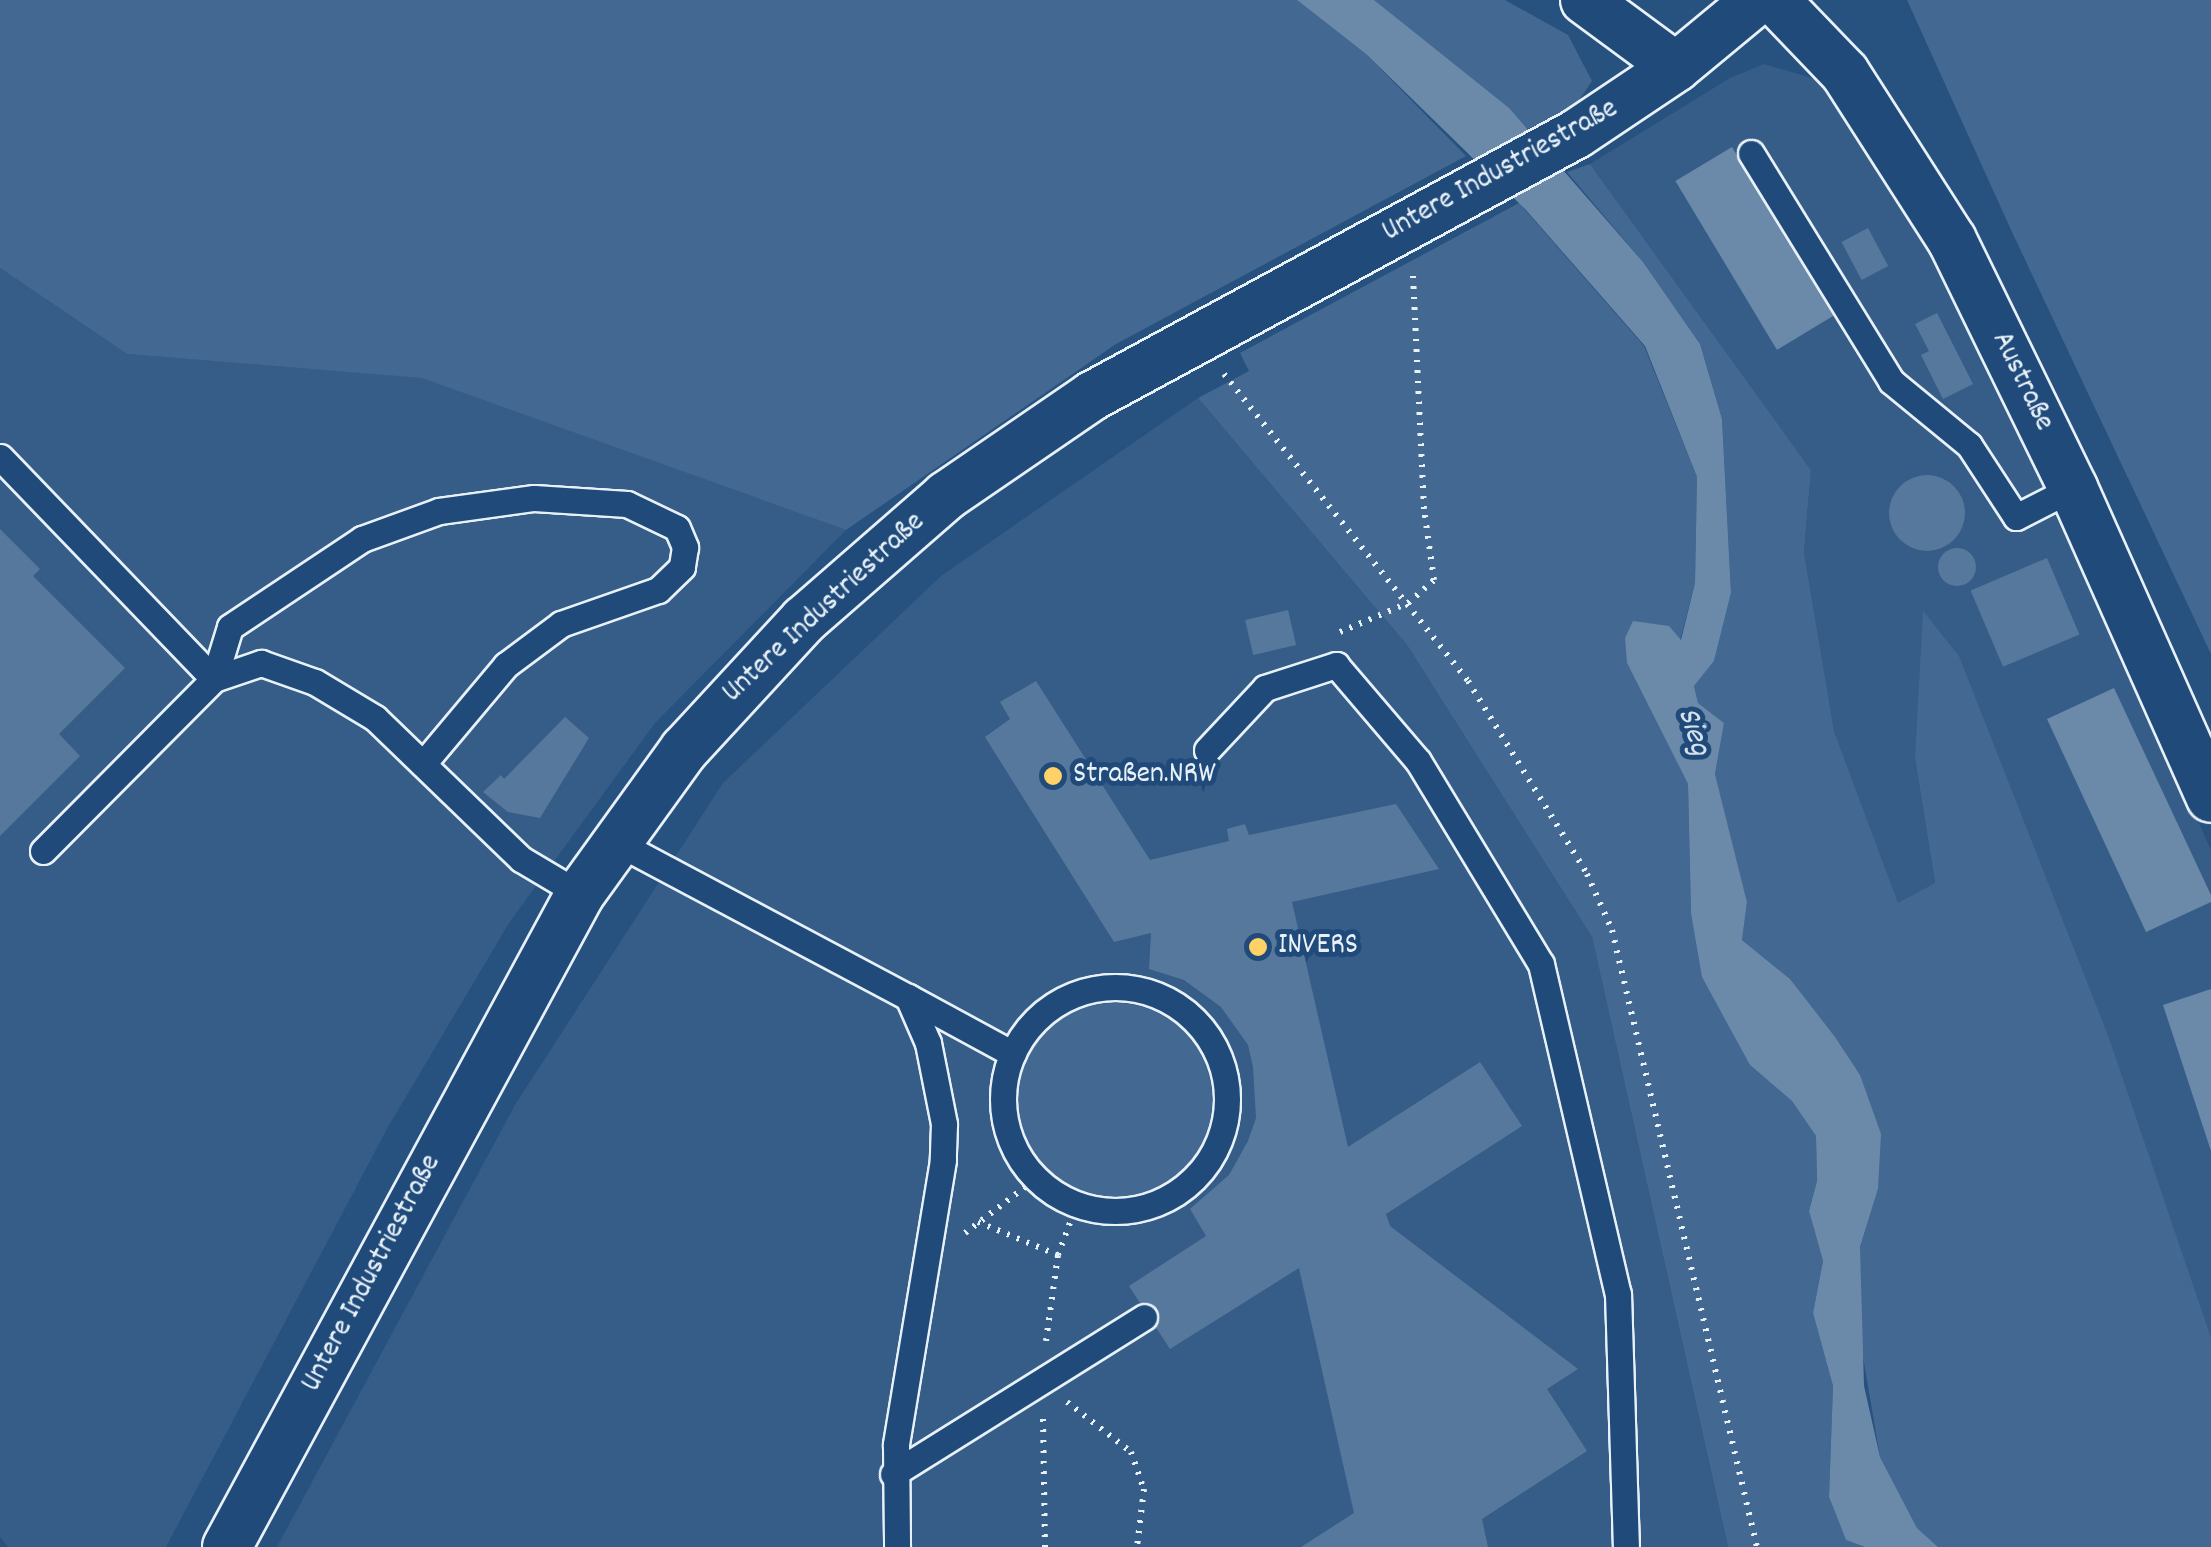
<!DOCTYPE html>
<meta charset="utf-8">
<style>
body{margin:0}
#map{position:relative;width:2211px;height:1547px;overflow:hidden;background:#27517f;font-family:Dekko,sans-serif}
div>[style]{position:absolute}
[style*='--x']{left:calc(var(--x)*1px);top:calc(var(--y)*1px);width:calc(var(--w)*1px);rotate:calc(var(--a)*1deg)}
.built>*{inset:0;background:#355d88}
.green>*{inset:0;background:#436891}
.round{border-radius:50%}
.water>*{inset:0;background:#6b8aaa;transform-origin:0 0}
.building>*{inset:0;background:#57789d;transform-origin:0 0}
.path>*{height:6px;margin-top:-3px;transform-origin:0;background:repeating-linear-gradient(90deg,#e8f1f8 0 2.5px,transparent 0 10.5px)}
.roads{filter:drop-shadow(2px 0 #e8f1f8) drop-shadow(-2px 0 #e8f1f8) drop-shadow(0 2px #e8f1f8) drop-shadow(0 -2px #e8f1f8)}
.lane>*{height:25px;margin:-12.5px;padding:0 12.5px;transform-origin:12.5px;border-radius:12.5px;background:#1f4a7a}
.lane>.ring{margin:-12.5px;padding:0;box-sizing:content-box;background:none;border:25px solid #1f4a7a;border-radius:50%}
.street>*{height:48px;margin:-24px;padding:0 24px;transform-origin:24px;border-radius:24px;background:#1f4a7a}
.dots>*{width:28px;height:28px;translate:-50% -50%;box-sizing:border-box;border:5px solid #1f4a7a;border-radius:50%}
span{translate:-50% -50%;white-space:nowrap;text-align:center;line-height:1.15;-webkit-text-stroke:10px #1f4a7a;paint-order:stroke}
.street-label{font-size:30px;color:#e8f1f8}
.poi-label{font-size:30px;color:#e8f1f8}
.left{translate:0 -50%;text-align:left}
.water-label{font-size:32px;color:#d5e2ec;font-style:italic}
</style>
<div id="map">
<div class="built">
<div style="clip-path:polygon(1764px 64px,1822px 81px,1946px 261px,2211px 850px,2211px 1338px,2188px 1282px,1915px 758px,1935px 884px,1898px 904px,1834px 731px,1804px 552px,1811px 470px,1590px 164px,1730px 78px)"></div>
<div style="clip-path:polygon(0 268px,127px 354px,422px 377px,846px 530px,655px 723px,509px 923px,388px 1127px,166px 1547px,8px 1547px,0 1537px)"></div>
<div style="clip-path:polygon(1198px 398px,1407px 645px,1592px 937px,1728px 1547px,277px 1547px,515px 1105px,723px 783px,941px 576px)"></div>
</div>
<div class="green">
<div style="clip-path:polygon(0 0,1297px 0,1366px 54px,1466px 156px,1116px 344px,846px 530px,422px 378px,127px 354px,0 268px)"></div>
<div style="clip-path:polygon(1374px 0,1505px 0,1568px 35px,1592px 81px,1573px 109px,1528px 129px)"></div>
<div style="clip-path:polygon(1907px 0,2211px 0,2211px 654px,2011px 230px)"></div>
<div style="clip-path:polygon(1590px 164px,1811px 470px,1804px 552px,1834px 731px,1898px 903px,1935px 883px,1915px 758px,1923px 611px,1959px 656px,2109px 1038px,2211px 1338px,2211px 1547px,1938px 1547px,1917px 1528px,1880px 1457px,1858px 1327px,1860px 1247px,1878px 1189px,1860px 1075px,1790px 979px,1742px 940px,1747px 902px,1715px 774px,1724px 723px,1698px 703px,1694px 686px,1714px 661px,1731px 593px,1722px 419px,1700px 344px,1643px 262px,1567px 172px)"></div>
<div style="clip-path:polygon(1519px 203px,1644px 346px,1697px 477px,1695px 583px,1680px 641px,1627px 663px,1688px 784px,1691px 913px,1750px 1065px,1792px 1101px,1816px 1136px,1817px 1181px,1809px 1211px,1823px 1261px,1813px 1313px,1833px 1386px,1829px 1497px,1846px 1540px,1865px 1547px,1728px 1547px,1592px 937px,1407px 645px,1198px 398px,1249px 371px,1240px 353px)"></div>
<div class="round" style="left:1018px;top:1003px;width:194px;height:194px"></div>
</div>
<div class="water">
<div style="clip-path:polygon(1297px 0,1374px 0,1509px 108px,1643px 262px,1700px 344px,1722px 419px,1731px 593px,1714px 661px,1694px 686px,1698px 703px,1724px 723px,1715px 774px,1747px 902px,1742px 940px,1790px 979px,1835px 1037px,1860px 1075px,1881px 1134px,1878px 1189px,1860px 1247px,1864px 1386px,1880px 1457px,1917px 1528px,1938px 1547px,1865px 1547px,1846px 1540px,1829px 1497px,1833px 1386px,1813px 1313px,1823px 1261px,1809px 1211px,1817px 1181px,1816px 1136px,1792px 1101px,1750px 1065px,1702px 977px,1691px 913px,1688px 784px,1627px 663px,1625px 638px,1633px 621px,1669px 626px,1681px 640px,1695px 583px,1697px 477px,1645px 346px,1525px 209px,1366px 54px)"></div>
<div style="left:1732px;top:147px;width:197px;height:66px;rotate:59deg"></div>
<div style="clip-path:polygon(2114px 688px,2211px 895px,2211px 902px,2146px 932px,2047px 719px)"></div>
<div style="clip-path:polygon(2211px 989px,2211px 1151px,2163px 1005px)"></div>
</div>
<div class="building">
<div style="left:1868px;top:228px;width:43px;height:30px;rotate:62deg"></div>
<div style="clip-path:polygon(1937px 313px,1973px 384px,1943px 399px,1921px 355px,1929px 351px,1915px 324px)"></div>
<div class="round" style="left:1889px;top:475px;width:76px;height:76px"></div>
<div style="clip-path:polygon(0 529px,40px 569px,33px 576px,125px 668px,59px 734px,80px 756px,0 836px)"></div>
<div class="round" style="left:1938px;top:548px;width:38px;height:38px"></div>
<div style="left:2047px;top:558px;width:83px;height:83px;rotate:67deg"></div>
<div style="left:1288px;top:610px;width:36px;height:44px;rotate:77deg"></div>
<div style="clip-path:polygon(1036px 681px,1150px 860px,1229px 841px,1227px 829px,1245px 824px,1249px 835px,1396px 804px,1439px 869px,1292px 902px,1348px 1147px,1480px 1062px,1522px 1126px,1386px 1214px,1390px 1226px,1578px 1369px,1547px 1389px,1587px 1451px,1482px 1519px,1488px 1547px,1301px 1547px,1354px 1513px,1299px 1268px,1170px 1349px,1129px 1286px,1206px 1236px,1190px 1209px,1229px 1175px,1248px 1141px,1256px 1118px,1253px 1067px,1248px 1045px,1221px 1007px,1184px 980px,1149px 969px,1151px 933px,1114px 942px,985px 737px,1010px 719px,1000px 702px)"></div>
<div style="clip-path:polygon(565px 717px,589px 738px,540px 818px,508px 812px,483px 792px,501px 775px,504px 779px)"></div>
</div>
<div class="path">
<div style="--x:1224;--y:374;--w:392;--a:51.5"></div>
<div style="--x:1468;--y:681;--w:227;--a:58.3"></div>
<div style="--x:1587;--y:874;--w:61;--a:65.9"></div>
<div style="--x:1612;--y:930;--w:634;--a:76.78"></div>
<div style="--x:1340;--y:632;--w:74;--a:-23.1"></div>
<div style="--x:1408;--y:603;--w:35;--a:-41"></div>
<div style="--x:1434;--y:580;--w:72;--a:-98"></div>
<div style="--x:1424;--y:509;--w:236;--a:-92.7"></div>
<div style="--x:978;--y:1222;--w:87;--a:22.4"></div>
<div style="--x:965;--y:1233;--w:91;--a:-37.4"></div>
<div style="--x:1046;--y:1341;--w:87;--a:-82.1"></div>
<div style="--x:1058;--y:1255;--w:54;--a:-69.6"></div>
<div style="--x:1067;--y:1402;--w:81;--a:38"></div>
<div style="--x:1131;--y:1452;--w:39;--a:71"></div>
<div style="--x:1144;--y:1489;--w:58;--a:96.9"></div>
<div style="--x:1043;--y:1419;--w:128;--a:89.1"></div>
</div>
<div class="roads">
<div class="lane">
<div style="--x:1751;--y:153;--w:268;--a:58.4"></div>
<div style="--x:1891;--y:381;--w:101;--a:39.4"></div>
<div style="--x:1969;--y:445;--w:86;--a:56.9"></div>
<div style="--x:2016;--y:517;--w:64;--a:-27"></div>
<div style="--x:0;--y:457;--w:308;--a:46.1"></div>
<div style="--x:214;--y:679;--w:54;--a:-72.9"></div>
<div style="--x:230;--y:627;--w:159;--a:-33.7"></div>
<div style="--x:362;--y:539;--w:82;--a:-20"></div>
<div style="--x:439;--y:511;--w:96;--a:-7.8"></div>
<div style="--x:534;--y:498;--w:93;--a:3.7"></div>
<div style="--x:627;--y:504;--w:55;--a:25.6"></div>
<div style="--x:677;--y:528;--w:21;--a:67"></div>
<div style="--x:685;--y:547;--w:20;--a:99"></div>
<div style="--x:682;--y:567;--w:33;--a:136"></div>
<div style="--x:658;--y:590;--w:103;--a:160.7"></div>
<div style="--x:561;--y:624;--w:69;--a:143.3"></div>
<div style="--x:506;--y:665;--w:129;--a:130"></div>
<div style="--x:1207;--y:750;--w:85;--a:-46.9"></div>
<div style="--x:1265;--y:688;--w:75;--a:-17.9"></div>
<div style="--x:1336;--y:665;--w:126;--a:49.5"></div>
<div style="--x:1418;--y:761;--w:237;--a:58.8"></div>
<div style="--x:1541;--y:964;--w:339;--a:76.9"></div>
<div style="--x:1618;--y:1294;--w:253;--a:88.2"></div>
<div style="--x:616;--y:842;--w:331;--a:28"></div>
<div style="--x:908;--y:997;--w:50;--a:66.5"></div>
<div style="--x:928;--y:1043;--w:83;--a:78.8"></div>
<div style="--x:944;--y:1124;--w:36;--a:92"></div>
<div style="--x:943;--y:1160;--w:289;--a:99.4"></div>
<div style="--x:896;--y:1445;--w:102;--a:89.4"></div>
<div style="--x:43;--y:851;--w:243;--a:-45.2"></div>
<div style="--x:214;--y:679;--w:50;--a:-18.8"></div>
<div style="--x:261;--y:663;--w:57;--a:19.4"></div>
<div style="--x:315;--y:682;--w:70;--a:31"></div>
<div style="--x:375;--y:718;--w:203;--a:44"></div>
<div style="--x:521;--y:859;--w:69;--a:30.7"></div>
<div class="ring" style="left:1003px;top:987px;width:199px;height:199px"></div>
<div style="--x:908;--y:997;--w:119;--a:28.5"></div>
<div style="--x:893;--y:1474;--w:296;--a:-32"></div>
</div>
<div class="street">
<div style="--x:1585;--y:0;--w:113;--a:36.4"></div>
<div style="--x:1775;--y:0;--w:101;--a:46.2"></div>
<div style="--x:1845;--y:73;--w:198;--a:57.4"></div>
<div style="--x:1952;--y:240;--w:276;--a:64"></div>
<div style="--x:2073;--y:488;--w:339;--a:66"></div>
<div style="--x:227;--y:1547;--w:742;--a:-61.61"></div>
<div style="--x:580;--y:894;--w:178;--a:-54.2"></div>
<div style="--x:684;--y:750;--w:177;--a:-47.3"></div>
<div style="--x:804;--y:620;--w:189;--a:-41.1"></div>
<div style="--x:946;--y:496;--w:177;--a:-34.4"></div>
<div style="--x:1092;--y:396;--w:550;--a:-28.43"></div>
<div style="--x:1576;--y:134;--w:120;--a:-33.8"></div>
<div style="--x:1676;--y:67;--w:105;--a:-39.6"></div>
</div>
</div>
<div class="dots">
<div style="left:1053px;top:776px;background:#ffd166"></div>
<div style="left:1258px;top:947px;background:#ffd166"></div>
</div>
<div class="street-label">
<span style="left:1501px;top:172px;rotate:-29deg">Untere Industriestraße</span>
<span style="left:2021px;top:382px;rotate:64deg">Austraße</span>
<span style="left:825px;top:609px;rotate:-43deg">Untere Industriestraße</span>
<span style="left:373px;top:1274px;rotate:-62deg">Untere Industriestraße</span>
</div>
<div class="poi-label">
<span class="left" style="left:1073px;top:776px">Straßen.NRW</span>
<span class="left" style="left:1278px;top:947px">INVERS</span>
</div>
<div class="water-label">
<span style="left:1692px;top:732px;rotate:72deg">Sieg</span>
</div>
</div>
